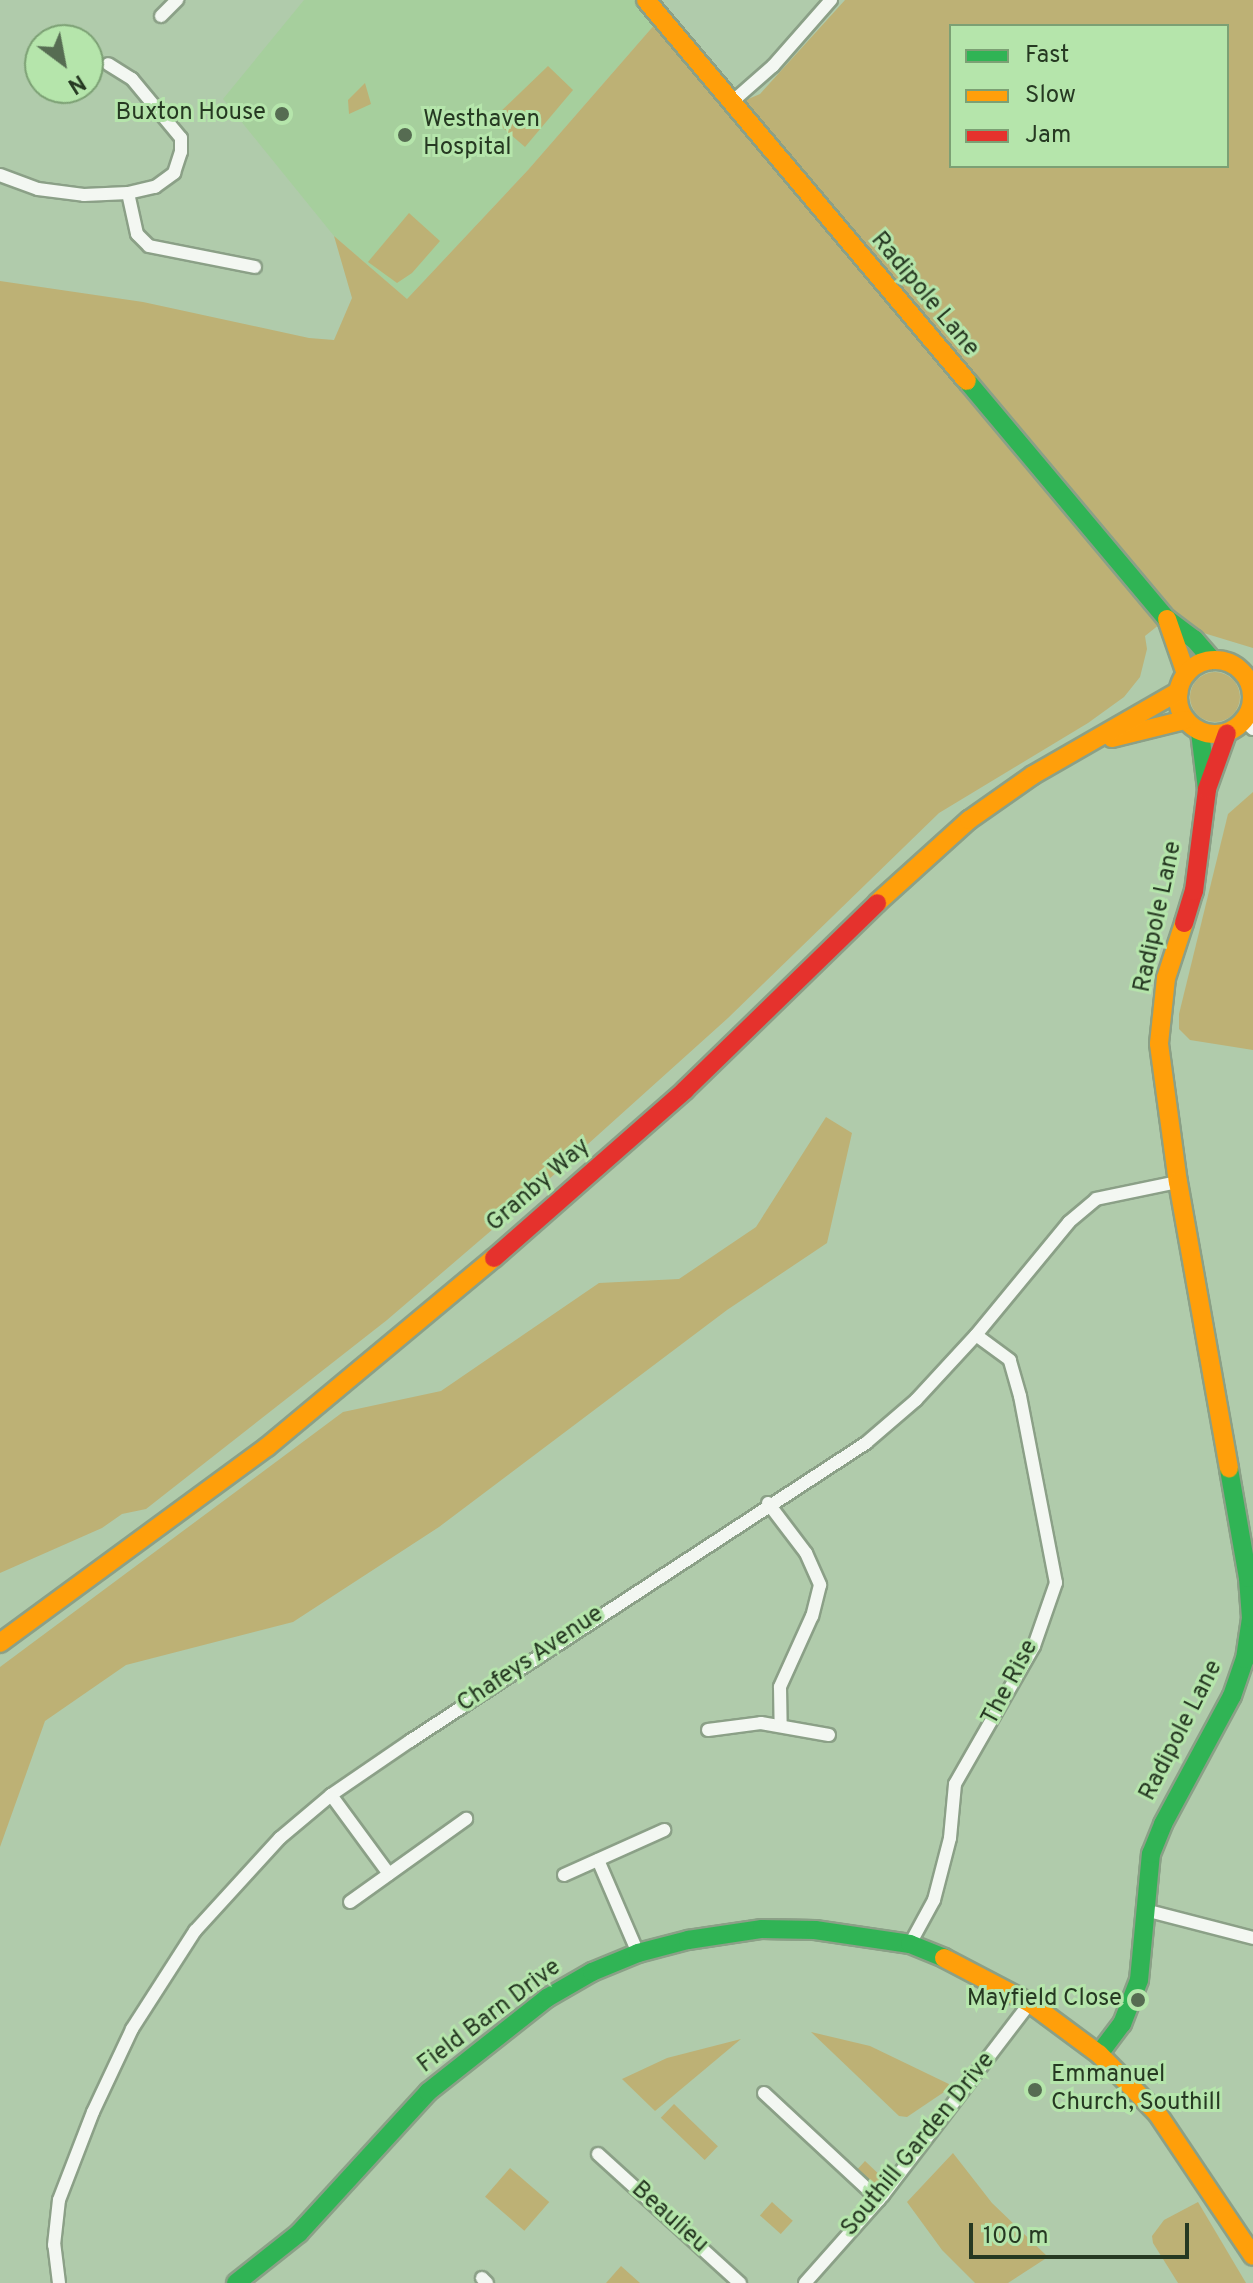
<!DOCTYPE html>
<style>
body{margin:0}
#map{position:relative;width:1253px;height:2283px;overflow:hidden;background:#b0cbab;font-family:Overpass,sans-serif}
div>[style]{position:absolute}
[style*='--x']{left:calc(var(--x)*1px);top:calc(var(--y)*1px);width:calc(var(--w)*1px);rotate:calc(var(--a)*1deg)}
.built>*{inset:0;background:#a6cf9d}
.green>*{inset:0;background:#bdb175;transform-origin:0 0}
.round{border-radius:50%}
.roads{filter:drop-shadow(2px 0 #8ba087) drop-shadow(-2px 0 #8ba087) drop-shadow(0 2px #8ba087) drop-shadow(0 -2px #8ba087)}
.street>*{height:12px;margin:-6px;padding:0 6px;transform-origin:6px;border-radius:6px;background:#f3f7f2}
.fast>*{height:18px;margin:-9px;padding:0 9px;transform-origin:9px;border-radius:9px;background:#30b455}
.slow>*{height:18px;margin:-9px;padding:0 9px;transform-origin:9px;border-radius:9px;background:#ff9f0a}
.slow>.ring{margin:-9px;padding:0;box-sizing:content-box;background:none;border:18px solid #ff9f0a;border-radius:50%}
.jam>*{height:18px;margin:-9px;padding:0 9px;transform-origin:9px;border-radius:9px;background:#e5322d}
.dots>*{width:22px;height:22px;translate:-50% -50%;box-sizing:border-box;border:4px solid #b5e5ab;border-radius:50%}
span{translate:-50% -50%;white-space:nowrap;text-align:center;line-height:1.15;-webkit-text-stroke:6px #b5e5ab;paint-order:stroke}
.poi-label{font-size:24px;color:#263922}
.right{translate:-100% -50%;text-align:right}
.left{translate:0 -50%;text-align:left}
.street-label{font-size:24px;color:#263922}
.legend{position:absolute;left:949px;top:24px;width:280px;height:144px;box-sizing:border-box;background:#b5e5ab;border:2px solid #7ca074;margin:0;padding:10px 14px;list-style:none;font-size:24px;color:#263922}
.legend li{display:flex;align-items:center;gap:16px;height:40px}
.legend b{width:40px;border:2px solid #7ca074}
.north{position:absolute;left:24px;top:24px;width:80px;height:80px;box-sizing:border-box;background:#b5e5ab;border:2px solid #7ca074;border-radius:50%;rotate:148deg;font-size:22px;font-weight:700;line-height:32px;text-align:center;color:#263922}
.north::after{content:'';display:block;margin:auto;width:28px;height:36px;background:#566c52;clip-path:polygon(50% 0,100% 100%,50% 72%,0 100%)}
.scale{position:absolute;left:969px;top:2223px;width:220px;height:36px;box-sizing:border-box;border:4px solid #263922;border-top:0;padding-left:10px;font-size:24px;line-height:28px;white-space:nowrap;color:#263922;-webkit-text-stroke:6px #b5e5ab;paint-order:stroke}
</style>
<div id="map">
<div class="built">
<div style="clip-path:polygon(304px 0,635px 0,656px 23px,528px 170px,407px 299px,334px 236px,223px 99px)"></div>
</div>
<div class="green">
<div style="clip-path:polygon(evenodd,845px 0,1253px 0,1253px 648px,1197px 631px,1175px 612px,1145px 636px,1147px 649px,1140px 677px,1124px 697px,1088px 723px,939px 813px,728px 1018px,507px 1217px,387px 1320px,146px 1509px,122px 1514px,102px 1528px,0 1573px,0 281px,143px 302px,309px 338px,334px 340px,352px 298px,334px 236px,407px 299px,528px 170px,656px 23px,727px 108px,760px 94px,845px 0,951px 26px,1227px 26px,1227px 166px,951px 166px,951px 26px)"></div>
<div style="clip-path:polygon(548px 66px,573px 90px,525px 147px,493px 119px)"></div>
<div style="clip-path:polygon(365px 83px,371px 104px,349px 114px,348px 100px)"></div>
<div style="clip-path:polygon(409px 213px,440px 241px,412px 273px,397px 283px,368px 262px)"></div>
<div class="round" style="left:1190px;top:672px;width:50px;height:50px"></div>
<div style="clip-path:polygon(1253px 792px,1253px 1050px,1190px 1040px,1179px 1029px,1179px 1014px,1228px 814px)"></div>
<div style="clip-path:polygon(826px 1117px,852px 1133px,827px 1243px,727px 1310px,439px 1527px,293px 1622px,126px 1665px,45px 1721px,0 1847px,0 1667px,343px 1412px,441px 1391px,599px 1283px,679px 1279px,756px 1227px)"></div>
<div style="clip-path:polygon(811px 2032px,870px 2046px,953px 2086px,907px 2117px,899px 2116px)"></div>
<div style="clip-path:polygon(741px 2039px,655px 2111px,622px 2079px,667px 2058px)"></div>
<div style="left:674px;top:2104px;width:61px;height:19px;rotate:44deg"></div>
<div style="clip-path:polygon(953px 2153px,992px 2203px,1048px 2257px,1008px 2283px,975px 2283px,942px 2250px,907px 2202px)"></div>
<div style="clip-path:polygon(865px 2161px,884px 2179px,878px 2185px,869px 2185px,855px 2172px)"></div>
<div style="left:510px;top:2168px;width:52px;height:38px;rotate:41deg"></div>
<div style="left:772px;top:2202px;width:28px;height:18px;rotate:42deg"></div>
<div style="clip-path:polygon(1198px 2202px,1246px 2283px,1178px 2283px,1153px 2243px,1152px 2236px,1164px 2220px)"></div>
<div style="clip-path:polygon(621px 2266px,640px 2283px,606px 2283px)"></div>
</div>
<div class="roads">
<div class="street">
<div style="--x:161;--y:16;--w:23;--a:-45"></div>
<div style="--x:733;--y:101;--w:53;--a:-41.2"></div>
<div style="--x:773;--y:66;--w:88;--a:-48.7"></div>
<div style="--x:0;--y:175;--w:40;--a:20.2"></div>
<div style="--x:38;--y:189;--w:46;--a:7.4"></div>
<div style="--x:84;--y:195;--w:44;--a:-2.6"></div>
<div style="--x:128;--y:193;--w:28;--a:-13"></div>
<div style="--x:155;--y:187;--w:24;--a:-36"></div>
<div style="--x:174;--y:173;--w:22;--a:-72"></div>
<div style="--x:181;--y:152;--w:14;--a:-90"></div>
<div style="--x:181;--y:138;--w:77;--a:-129.7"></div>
<div style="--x:132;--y:79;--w:28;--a:-148"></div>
<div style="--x:128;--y:193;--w:42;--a:77.6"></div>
<div style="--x:137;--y:234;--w:17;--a:45"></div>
<div style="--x:149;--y:246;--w:108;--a:11.2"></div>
<div style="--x:1244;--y:721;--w:12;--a:42"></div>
<div style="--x:768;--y:1503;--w:63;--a:52.8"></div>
<div style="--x:806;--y:1553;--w:35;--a:66"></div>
<div style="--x:820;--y:1585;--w:32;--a:104"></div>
<div style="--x:812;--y:1616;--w:78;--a:114.3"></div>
<div style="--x:780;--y:1687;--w:39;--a:89"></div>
<div style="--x:708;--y:1730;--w:53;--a:-7.5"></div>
<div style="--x:761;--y:1723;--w:69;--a:10"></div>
<div style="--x:331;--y:1795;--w:98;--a:53.7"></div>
<div style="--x:598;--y:1860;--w:101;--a:66.7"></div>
<div style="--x:564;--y:1875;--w:110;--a:-24.2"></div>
<div style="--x:350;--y:1902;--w:143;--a:-35.6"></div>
<div style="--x:1145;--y:1910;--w:112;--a:14.5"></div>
<div style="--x:910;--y:1944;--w:50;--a:-61.4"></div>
<div style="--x:934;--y:1900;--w:64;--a:-75.5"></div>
<div style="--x:950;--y:1838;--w:54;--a:-84.7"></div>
<div style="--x:955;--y:1784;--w:159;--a:-60.2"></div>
<div style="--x:1034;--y:1646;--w:67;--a:-70.8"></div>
<div style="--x:1056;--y:1583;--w:190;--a:-100.9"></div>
<div style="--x:1020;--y:1396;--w:37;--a:-106"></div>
<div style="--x:1010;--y:1360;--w:42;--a:-143.7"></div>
<div style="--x:764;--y:2093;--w:157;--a:42.9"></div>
<div style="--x:598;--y:2154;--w:192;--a:42.3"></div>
<div style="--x:482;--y:2278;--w:7;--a:45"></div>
<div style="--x:59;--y:2283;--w:38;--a:-97"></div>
<div style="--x:54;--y:2245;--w:45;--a:-83.7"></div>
<div style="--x:59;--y:2200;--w:94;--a:-68.9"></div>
<div style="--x:93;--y:2112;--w:92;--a:-64.8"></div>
<div style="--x:132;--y:2029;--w:117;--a:-57.3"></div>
<div style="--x:195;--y:1931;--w:126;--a:-47.6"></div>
<div style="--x:280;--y:1838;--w:67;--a:-40.1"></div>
<div style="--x:331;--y:1795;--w:96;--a:-34.4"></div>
<div style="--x:410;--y:1741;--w:545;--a:-33.16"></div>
<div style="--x:866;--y:1443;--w:66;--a:-40.7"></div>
<div style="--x:916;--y:1400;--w:88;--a:-47.3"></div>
<div style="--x:976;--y:1335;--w:146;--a:-50.5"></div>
<div style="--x:1069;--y:1222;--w:35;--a:-40"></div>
<div style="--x:1096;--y:1199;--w:84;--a:-11.7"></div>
<div style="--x:805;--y:2283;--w:118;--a:-48.4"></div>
<div style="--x:883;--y:2195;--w:242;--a:-52.6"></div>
</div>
<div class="fast">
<div style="--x:967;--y:381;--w:311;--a:50"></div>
<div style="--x:1167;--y:619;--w:34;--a:37"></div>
<div style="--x:1194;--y:639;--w:28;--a:49"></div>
<div style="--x:1200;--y:732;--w:57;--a:83"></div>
<div style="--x:1099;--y:2054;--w:38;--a:-53"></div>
<div style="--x:1122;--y:2024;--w:47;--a:-68.9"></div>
<div style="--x:1139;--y:1980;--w:127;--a:-84.6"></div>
<div style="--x:1151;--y:1854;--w:32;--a:-68"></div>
<div style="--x:1163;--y:1824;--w:145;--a:-61.7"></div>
<div style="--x:1232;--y:1696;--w:39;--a:-71"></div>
<div style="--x:1245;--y:1659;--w:41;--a:-81.7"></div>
<div style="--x:1251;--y:1618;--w:40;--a:-94.3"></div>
<div style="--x:1248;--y:1578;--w:111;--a:-99.9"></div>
<div style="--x:236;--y:2283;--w:80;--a:-38.4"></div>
<div style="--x:299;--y:2233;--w:191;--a:-47.5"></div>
<div style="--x:428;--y:2092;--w:152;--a:-38.3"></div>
<div style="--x:547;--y:1998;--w:52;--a:-30"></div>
<div style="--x:592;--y:1972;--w:50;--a:-22.4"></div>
<div style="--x:638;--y:1953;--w:52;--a:-14.6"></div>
<div style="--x:688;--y:1940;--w:75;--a:-8.5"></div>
<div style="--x:762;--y:1929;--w:53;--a:1.1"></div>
<div style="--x:815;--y:1930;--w:96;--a:8.4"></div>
<div style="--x:910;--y:1944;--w:37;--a:22"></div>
</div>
<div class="slow">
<div style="--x:646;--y:0;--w:498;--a:49.9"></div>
<div style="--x:1167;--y:619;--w:58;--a:70.9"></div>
<div class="ring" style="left:1178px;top:660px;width:56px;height:56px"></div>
<div style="--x:1112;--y:738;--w:75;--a:-13.9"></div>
<div style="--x:877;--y:903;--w:124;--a:-42.1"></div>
<div style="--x:969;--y:820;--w:78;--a:-35.1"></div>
<div style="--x:1033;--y:775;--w:168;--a:-29.9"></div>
<div style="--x:1184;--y:923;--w:58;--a:108.1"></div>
<div style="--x:1166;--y:978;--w:66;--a:96.1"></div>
<div style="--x:1159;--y:1044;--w:139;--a:82.2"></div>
<div style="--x:1178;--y:1182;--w:291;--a:79.9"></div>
<div style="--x:0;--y:1643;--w:331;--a:-36.3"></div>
<div style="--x:267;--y:1447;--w:295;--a:-39.8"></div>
<div style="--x:944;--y:1958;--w:97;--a:27.6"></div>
<div style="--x:1030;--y:2003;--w:86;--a:36.5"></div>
<div style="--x:1099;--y:2054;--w:83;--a:45.5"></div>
<div style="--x:1157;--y:2113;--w:172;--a:56.1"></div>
</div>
<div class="jam">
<div style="--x:1184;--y:923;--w:34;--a:-73"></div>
<div style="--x:1194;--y:891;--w:103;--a:-82.7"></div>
<div style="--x:1207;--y:789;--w:59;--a:-70.3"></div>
<div style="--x:494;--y:1258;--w:254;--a:-41.3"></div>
<div style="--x:685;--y:1090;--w:268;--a:-44.2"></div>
</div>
</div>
<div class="dots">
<div style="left:282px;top:114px;background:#566c52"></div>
<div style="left:405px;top:135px;background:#566c52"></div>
<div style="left:1138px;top:2000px;background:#566c52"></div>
<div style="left:1035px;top:2090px;background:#566c52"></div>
</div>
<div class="poi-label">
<span class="right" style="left:266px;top:114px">Buxton House</span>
<span class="left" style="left:423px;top:135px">Westhaven<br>Hospital</span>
<span class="right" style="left:1122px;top:2000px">Mayfield Close</span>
<span class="left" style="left:1051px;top:2090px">Emmanuel<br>Church, Southill</span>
</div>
<div class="street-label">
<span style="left:924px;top:295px;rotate:50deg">Radipole Lane</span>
<span style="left:1159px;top:917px;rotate:-78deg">Radipole Lane</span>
<span style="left:539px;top:1186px;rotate:-41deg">Granby Way</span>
<span style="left:531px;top:1660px;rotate:-34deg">Chafeys Avenue</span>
<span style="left:1011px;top:1683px;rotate:-62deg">The Rise</span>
<span style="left:1182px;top:1731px;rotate:-63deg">Radipole Lane</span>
<span style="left:490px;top:2017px;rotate:-37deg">Field Barn Drive</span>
<span style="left:919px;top:2145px;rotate:-51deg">Southill Garden Drive</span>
<span style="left:669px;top:2218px;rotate:42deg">Beaulieu</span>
</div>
<ul class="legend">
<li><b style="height:10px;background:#30b455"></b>Fast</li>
<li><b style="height:10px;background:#ff9f0a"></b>Slow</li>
<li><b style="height:10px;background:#e5322d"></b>Jam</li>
</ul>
<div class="north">N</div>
<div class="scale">100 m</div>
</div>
